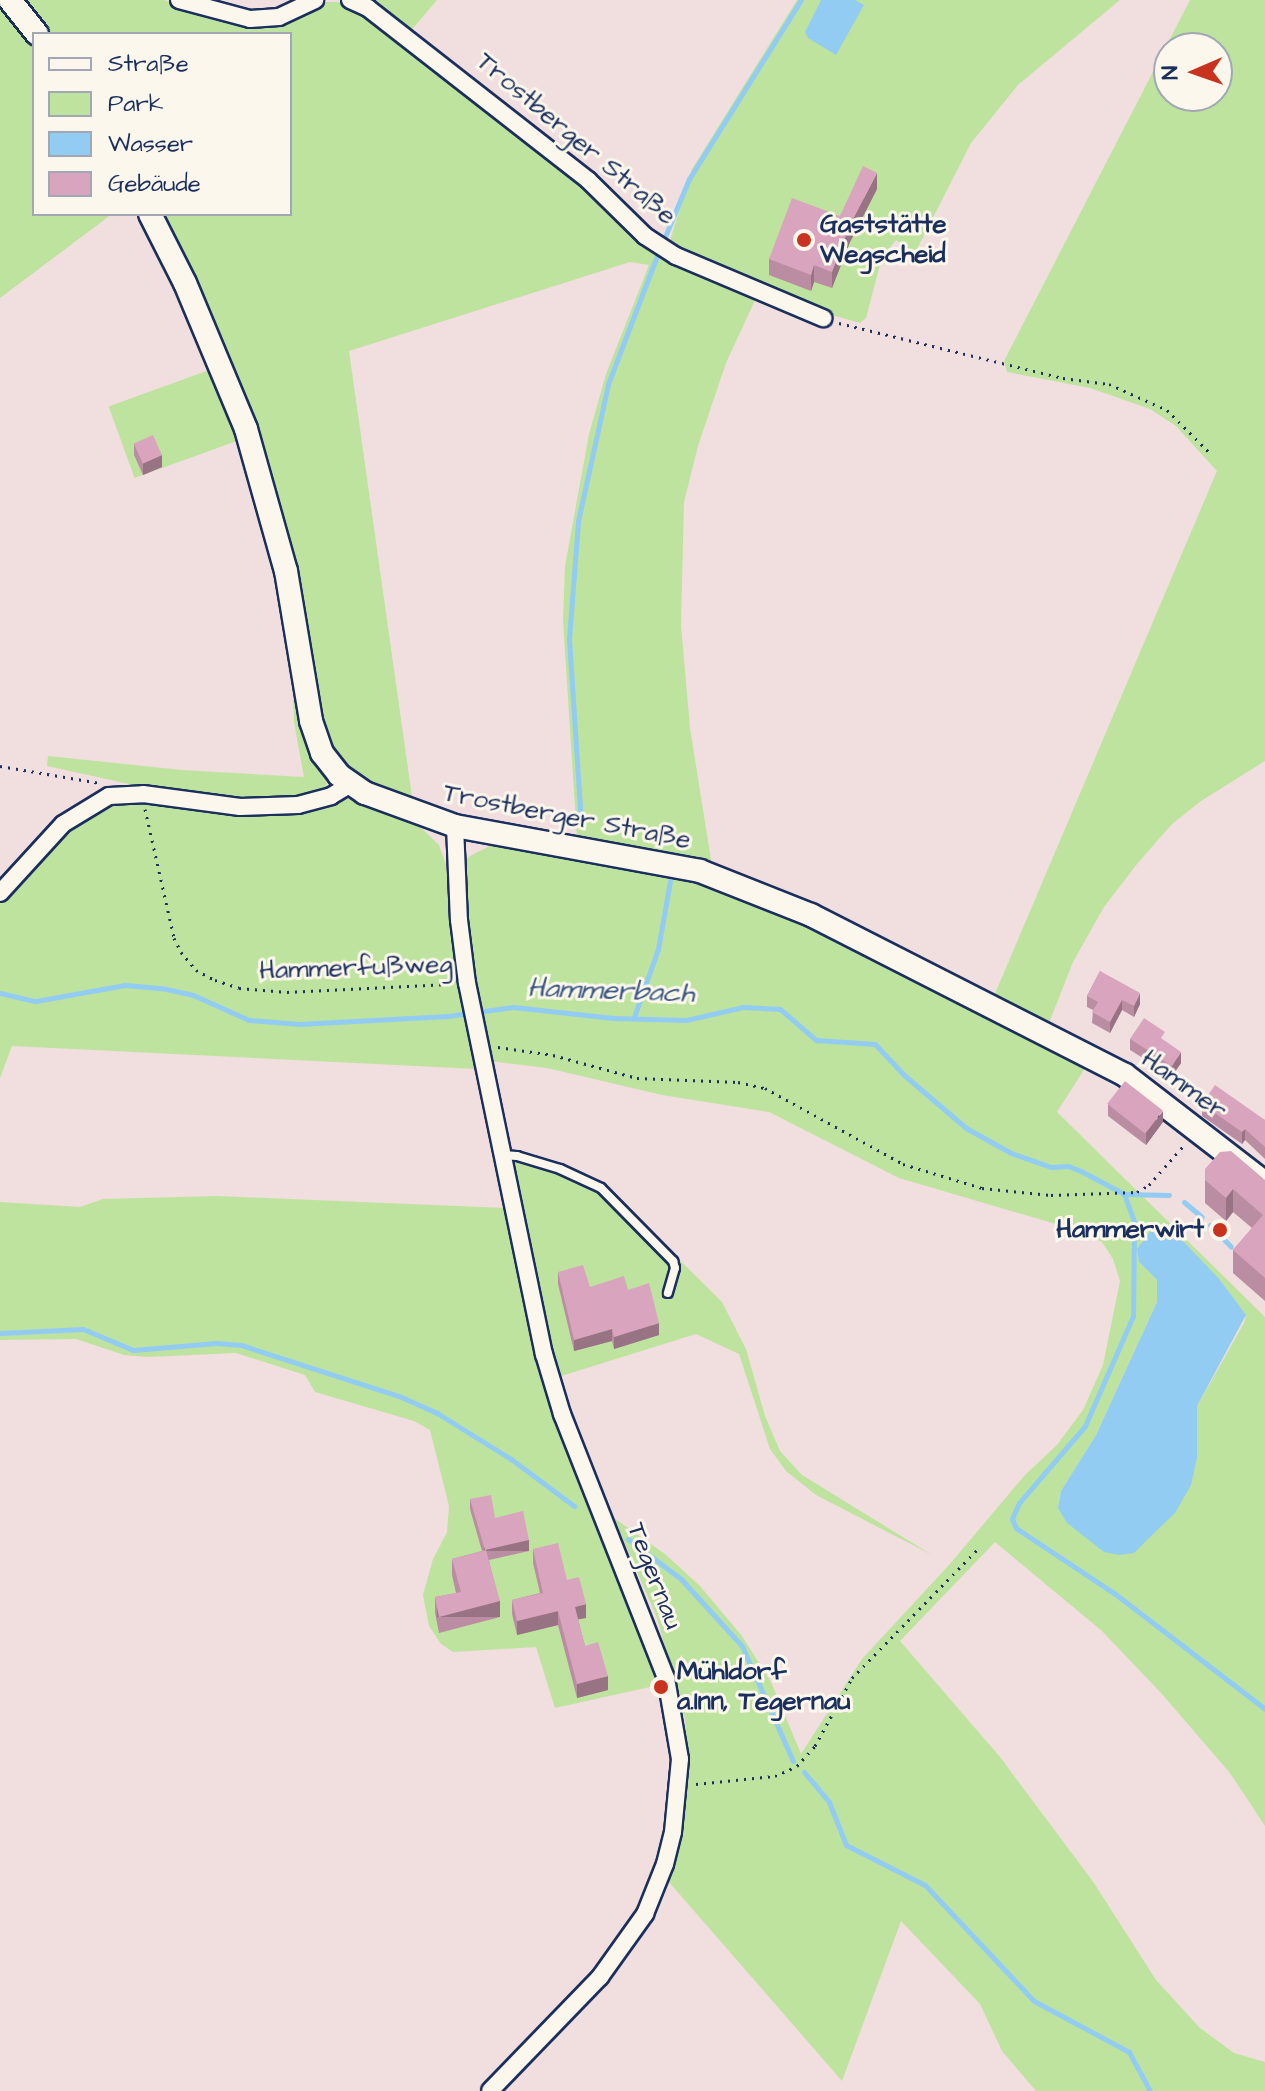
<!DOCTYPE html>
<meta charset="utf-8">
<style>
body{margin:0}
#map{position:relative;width:1265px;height:2091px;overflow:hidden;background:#f1dede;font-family:"Architects Daughter",sans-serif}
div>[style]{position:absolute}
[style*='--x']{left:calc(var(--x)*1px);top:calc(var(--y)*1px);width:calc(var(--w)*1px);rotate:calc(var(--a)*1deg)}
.green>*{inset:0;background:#bee39e;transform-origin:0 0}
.water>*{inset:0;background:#92ccf2}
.stream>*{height:5px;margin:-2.5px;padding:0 2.5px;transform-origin:2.5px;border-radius:2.5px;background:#92ccf2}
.path>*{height:3px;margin-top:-1.5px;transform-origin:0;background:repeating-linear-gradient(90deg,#1b2f5e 0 2px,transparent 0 8px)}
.roads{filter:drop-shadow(2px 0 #1b2f5e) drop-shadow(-2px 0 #1b2f5e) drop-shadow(0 2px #1b2f5e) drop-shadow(0 -2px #1b2f5e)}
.service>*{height:8px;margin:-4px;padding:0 4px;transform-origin:4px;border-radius:4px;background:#fbf7ec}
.minor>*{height:16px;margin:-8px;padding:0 8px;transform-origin:8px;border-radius:8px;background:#fbf7ec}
.secondary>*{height:22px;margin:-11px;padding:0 11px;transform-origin:11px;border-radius:11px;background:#fbf7ec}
.wall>*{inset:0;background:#bb8da3}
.shaded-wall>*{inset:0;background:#987384;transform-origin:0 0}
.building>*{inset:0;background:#d9a4bd;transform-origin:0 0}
.dots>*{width:22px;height:22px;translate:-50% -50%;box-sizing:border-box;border:4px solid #fbf7ec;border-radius:50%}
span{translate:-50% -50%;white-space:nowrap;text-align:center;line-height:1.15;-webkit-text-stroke:6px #fbf7ec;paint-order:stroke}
.street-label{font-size:26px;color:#1b2f5e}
.poi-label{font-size:26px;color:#1b2f5e;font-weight:700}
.left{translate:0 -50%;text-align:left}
.right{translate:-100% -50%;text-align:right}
.water-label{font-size:28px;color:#395683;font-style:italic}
.legend{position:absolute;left:32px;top:32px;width:260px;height:184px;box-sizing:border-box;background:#fbf7ec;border:2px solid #a1a7b3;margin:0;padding:10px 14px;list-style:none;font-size:24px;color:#1b2f5e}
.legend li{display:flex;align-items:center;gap:16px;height:40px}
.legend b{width:40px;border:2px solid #a1a7b3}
.north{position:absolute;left:1153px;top:32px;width:80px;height:80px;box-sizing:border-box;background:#fbf7ec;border:2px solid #a1a7b3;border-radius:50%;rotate:268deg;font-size:22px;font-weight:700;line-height:32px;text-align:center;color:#1b2f5e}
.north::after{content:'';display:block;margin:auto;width:28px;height:36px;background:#c8321e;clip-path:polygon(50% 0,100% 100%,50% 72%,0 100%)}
</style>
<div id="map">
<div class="green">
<div style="clip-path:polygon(20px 0,164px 0,198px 12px,300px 12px,323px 2px,344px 2px,372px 15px,559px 163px,646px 245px,706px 277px,756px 298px,726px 363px,698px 446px,684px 502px,681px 625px,690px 728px,712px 866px,577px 839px,563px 620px,565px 566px,589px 434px,606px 374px,649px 265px,630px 262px,349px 351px,413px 804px,390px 796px,351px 773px,323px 735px,301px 616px,159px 214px,290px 214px,290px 34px,47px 34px)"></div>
<div style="clip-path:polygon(364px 0,437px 0,409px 33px)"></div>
<div style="clip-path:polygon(797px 0,821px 0,805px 33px,863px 6px,855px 0,1120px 0,1018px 85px,971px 143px,915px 253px,896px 240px,882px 257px,866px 318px,860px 323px,829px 314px,668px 247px,692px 169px)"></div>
<div style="clip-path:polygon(evenodd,1190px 0,1265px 0,1265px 761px,1201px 801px,1172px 824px,1137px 864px,1104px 907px,1073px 962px,1049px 1023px,994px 996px,1217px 471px,1176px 426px,1150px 409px,1090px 388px,1007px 372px,1004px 361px,1190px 0,1169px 48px,1217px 48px,1217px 96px,1169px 96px,1169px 48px)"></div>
<div style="clip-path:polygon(0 2px,34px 43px,34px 214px,112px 214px,0 298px)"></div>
<div style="left:212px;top:369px;width:76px;height:110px;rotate:70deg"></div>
<div style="clip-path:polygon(293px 689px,313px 752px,328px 777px,326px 787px,345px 799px,360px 799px,417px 824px,439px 845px,446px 865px,462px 1001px,477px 1069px,12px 1046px,0 1078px,0 899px,49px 841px,105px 804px,152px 789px,47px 766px,48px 756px,182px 770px,304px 777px,294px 722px)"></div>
<div style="clip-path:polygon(evenodd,492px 845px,695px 877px,791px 917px,1089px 1062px,1057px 1112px,1265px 1317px,1265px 1826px,1230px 1773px,1161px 1693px,1102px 1631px,995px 1542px,900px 1641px,1000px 1757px,1094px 1883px,1156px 1980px,1200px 2028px,1234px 2053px,1265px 2062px,1265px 2091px,1036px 2091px,1002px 2051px,980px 2004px,901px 1921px,842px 2081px,668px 1881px,684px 1815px,689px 1773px,685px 1719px,657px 1618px,614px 1518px,665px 1554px,700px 1586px,742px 1636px,771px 1682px,801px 1754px,862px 1659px,949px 1565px,1025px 1475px,1057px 1445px,1083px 1410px,1103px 1365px,1120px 1281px,1113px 1259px,1102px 1242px,1083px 1232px,899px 1178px,769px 1112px,662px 1095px,547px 1068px,490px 1061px,471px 965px,464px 869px,468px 857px,492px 845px,1139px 1262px,1220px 1280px,1246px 1316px,1244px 1323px,1197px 1406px,1195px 1433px,1058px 1508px,1061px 1491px,1096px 1435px,1157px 1302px,1157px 1280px,1139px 1262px)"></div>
<div style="clip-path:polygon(509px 1148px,590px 1177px,610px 1191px,722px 1302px,746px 1349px,765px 1416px,780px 1451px,802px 1475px,932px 1555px,816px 1495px,786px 1471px,770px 1449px,739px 1354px,696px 1334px,558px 1377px,542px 1319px)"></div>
<div style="clip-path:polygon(217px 1196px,505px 1208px,541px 1370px,659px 1685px,555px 1708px,536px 1647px,453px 1652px,441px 1644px,429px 1626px,423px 1595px,433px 1559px,447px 1532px,449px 1506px,430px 1430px,414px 1421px,315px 1392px,305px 1375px,236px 1353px,148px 1357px,124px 1355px,76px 1339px,0 1340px,0 1202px,80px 1207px,103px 1199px)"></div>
</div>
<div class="water">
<div style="clip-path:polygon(821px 0,855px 0,864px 5px,836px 55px,808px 38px,805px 32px)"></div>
<div style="clip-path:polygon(1168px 1231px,1185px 1243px,1220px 1280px,1246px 1315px,1197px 1406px,1197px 1458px,1191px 1485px,1175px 1513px,1146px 1541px,1134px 1553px,1119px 1555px,1104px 1552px,1067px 1523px,1058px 1508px,1061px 1491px,1096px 1435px,1157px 1302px,1157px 1280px,1139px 1262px,1137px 1249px,1150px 1232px)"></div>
</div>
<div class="stream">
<div style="--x:664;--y:239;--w:65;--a:-67.4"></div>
<div style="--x:689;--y:179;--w:211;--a:-58"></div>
<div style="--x:581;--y:824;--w:185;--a:-93.7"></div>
<div style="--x:569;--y:639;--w:118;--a:-85.6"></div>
<div style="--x:578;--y:521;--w:140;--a:-77.6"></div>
<div style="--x:608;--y:384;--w:137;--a:-69.1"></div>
<div style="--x:0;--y:993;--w:37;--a:13"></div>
<div style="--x:36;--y:1001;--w:90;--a:-10.2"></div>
<div style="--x:125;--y:985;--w:36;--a:5"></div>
<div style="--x:161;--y:988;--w:33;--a:12"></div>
<div style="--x:193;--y:995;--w:61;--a:24.1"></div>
<div style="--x:249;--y:1020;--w:50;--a:4.6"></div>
<div style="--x:299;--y:1024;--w:149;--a:-3.1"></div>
<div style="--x:448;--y:1016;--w:66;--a:-7.9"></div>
<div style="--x:513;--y:1007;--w:101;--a:6.3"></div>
<div style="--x:613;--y:1018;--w:73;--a:1.6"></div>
<div style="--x:686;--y:1020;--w:58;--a:-12.8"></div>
<div style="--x:743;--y:1007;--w:37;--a:3"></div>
<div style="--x:780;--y:1009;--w:48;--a:40.7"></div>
<div style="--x:816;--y:1040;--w:59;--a:3.9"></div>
<div style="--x:875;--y:1044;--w:42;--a:46.9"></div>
<div style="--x:904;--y:1075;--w:82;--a:40.5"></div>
<div style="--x:966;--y:1128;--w:51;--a:29.1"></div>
<div style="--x:1011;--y:1153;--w:42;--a:19.3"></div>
<div style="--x:1051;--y:1167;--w:17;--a:-3"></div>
<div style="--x:1068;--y:1166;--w:14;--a:21"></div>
<div style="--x:1081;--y:1171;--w:49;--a:28.1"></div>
<div style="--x:1124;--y:1194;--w:45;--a:1.3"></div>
<div style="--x:634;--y:1017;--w:72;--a:-70.6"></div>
<div style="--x:658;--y:949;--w:69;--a:-80"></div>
<div style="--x:1124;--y:1194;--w:30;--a:70"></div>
<div style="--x:1134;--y:1222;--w:94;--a:90.6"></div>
<div style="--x:1133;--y:1316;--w:120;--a:113.6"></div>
<div style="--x:1085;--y:1426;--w:101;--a:130.6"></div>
<div style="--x:1019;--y:1503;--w:17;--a:114"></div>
<div style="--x:1012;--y:1519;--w:10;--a:66"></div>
<div style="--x:1016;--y:1528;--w:118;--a:33.6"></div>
<div style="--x:1114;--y:1593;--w:190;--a:37.5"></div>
<div style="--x:1184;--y:1202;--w:23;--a:40"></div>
<div style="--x:1210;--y:1225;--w:30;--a:46"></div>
<div style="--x:0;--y:1333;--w:83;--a:-2.8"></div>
<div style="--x:83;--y:1329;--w:54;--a:22.8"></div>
<div style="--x:133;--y:1350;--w:84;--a:-4.8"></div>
<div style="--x:217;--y:1343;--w:24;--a:5"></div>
<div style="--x:241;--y:1345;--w:166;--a:17.9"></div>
<div style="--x:399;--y:1396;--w:42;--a:24.1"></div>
<div style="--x:437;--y:1413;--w:87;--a:31.9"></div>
<div style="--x:511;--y:1459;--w:79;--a:36.7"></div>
<div style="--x:628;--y:1539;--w:66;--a:37"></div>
<div style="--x:681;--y:1579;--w:91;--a:47.7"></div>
<div style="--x:742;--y:1646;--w:126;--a:66.1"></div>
<div style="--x:804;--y:1772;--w:39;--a:50"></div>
<div style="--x:829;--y:1802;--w:46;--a:68.4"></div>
<div style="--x:846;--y:1845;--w:89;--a:26.9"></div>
<div style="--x:925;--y:1885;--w:159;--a:46.8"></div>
<div style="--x:1034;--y:2001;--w:108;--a:28.2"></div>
<div style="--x:1129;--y:2052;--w:44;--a:61.7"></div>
</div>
<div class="path">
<div style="--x:839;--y:323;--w:231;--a:13.8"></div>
<div style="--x:1063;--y:378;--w:46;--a:7.4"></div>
<div style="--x:1109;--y:384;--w:64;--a:24.1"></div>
<div style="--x:1167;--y:410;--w:61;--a:45"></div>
<div style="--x:0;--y:766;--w:100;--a:9.7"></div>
<div style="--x:145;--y:809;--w:132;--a:77.3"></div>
<div style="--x:174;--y:938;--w:16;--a:63"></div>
<div style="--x:181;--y:952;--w:23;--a:50"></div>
<div style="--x:196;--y:970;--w:21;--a:28"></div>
<div style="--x:215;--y:980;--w:25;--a:18"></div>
<div style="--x:239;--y:988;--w:48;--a:4.8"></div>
<div style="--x:287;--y:992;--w:162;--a:-2.8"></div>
<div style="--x:498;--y:1047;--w:56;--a:8.3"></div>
<div style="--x:553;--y:1055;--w:87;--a:15.3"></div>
<div style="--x:637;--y:1078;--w:101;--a:2.3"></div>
<div style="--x:738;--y:1082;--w:28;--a:13"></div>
<div style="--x:765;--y:1088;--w:158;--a:28.8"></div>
<div style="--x:903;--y:1164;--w:83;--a:16.9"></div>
<div style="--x:982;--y:1188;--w:69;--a:5.8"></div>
<div style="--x:1051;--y:1195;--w:86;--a:-2"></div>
<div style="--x:1137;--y:1192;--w:14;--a:-30"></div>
<div style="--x:1149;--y:1185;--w:55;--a:-48.7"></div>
<div style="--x:696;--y:1784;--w:79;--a:-5.8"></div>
<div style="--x:775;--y:1776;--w:24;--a:-24"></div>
<div style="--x:797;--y:1766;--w:27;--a:-48"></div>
<div style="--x:815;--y:1746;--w:77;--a:-61.4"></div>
<div style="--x:852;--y:1678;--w:182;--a:-45.7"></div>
</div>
<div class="roads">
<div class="service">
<div style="--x:502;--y:1155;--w:15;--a:4"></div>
<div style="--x:517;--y:1156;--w:45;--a:16.8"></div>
<div style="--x:560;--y:1169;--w:45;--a:24.9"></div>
<div style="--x:601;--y:1188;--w:103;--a:45.4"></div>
<div style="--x:673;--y:1261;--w:7;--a:74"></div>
<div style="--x:675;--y:1268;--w:26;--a:106"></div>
</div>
<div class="minor">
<div style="--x:179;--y:0;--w:73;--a:15"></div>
<div style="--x:250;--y:19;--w:29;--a:-4"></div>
<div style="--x:279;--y:17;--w:40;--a:-25"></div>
<div style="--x:350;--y:0;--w:20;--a:24"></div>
<div style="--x:368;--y:8;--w:279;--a:38"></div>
<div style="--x:588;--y:180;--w:80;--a:44.5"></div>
<div style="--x:645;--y:236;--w:37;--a:33"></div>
<div style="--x:676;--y:256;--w:160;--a:22.9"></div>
<div style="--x:455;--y:826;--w:94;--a:87.6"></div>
<div style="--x:459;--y:920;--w:64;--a:82.8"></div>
<div style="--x:467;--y:983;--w:379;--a:78.3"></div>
<div style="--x:544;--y:1354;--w:63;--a:73.3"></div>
<div style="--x:562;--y:1414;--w:284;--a:68.5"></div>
<div style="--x:666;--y:1678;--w:82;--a:80.2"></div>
<div style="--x:680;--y:1759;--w:73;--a:95.5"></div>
<div style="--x:673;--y:1832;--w:33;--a:104"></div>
<div style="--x:665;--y:1864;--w:54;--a:111.8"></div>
<div style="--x:645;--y:1914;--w:77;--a:125.5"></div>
<div style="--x:600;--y:1977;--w:158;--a:134"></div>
<div style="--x:0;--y:893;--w:93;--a:-47.6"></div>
<div style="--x:63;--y:824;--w:54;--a:-31.3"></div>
<div style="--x:109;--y:796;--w:34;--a:-3"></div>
<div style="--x:143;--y:794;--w:98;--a:7.6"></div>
<div style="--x:240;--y:807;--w:58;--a:-2"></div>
<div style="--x:298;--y:805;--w:34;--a:-15"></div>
<div style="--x:331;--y:796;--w:23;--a:-31"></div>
</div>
<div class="secondary">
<div style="--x:10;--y:0;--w:43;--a:51.5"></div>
<div style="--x:150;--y:214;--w:77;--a:63.1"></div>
<div style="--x:185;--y:283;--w:158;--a:67.3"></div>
<div style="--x:246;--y:429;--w:148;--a:74.3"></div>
<div style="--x:286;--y:571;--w:152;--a:80.5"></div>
<div style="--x:311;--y:721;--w:34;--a:71"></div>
<div style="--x:322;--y:753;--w:28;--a:52"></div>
<div style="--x:339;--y:775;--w:32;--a:35"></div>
<div style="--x:365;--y:793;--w:96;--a:20.1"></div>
<div style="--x:455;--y:826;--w:249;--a:10.4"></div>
<div style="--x:700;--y:871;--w:119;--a:21.6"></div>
<div style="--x:811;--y:915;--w:352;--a:27"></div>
<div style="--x:1125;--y:1075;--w:177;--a:37.6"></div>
</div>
</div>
<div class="wall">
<div style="clip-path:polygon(877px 189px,850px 242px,832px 288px,814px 282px,811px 291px,769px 275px,769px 259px,840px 216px)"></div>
<div style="clip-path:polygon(134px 443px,162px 467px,143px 475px,134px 455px)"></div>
<div style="clip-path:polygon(1100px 971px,1140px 1004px,1134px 1017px,1122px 1010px,1110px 1033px,1092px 1023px,1093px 1010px,1087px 1007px,1087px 996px)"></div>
<div style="clip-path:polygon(1130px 1039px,1165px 1041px,1181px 1063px,1172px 1076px,1130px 1050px)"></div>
<div style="clip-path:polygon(1108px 1104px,1163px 1122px,1146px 1145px,1108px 1116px)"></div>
<div style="clip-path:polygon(1202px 1104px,1265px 1120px,1265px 1159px,1245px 1140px,1242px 1144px,1202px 1116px)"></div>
<div style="clip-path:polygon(1205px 1169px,1265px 1180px,1265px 1301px,1233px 1273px,1233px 1250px,1252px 1228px,1233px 1212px,1226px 1221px,1205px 1203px)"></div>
<div style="clip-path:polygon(558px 1272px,590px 1287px,628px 1290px,659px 1335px,614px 1349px,612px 1341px,574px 1351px,558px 1284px)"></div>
<div style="clip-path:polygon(470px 1499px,529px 1551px,489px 1560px,500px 1617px,439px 1633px,435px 1613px,435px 1597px,456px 1593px,452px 1575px,452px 1559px,482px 1551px,470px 1509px)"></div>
<div style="clip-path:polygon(533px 1549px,567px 1580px,586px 1618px,578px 1619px,585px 1646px,608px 1690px,577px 1698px,558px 1625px,517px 1635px,512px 1614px,512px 1600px,540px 1593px,533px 1563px)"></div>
</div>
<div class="shaded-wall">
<div style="clip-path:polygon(877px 173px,877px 189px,850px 242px,832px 288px,832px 272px,850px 225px)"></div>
<div style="clip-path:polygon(814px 265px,814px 282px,811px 291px,811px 275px)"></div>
<div style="clip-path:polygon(162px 455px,162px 467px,143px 475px,143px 463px)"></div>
<div style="clip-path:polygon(1140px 993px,1140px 1004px,1134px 1017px,1134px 1006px)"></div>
<div style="clip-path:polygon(1122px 1000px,1122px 1010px,1110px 1033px,1110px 1022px)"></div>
<div style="clip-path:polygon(1181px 1052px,1181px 1063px,1172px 1076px,1172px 1066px)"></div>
<div style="clip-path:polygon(1163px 1111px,1163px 1122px,1146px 1145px,1146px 1133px)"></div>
<div style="clip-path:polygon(1245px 1129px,1245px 1140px,1242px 1144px,1242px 1132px)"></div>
<div style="clip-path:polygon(1233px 1189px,1233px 1212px,1226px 1221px,1226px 1198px)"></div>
<div style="clip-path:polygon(659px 1323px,659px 1335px,614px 1349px,614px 1337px)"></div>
<div style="clip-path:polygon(612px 1329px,612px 1341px,574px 1351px,574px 1340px)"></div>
<div style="left:529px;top:1540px;width:11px;height:45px;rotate:90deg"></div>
<div style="left:500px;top:1601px;width:16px;height:63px;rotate:90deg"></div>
<div style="clip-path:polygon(586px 1604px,586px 1618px,575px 1620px,575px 1607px)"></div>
<div style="clip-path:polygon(558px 1611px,558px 1625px,517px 1635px,517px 1621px)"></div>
<div style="clip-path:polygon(608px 1676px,608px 1690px,577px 1698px,577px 1684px)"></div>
</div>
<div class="building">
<div style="clip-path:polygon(863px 166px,877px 173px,850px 225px,832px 272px,814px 265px,811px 275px,769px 259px,792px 198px,840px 216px)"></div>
<div style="left:153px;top:435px;width:22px;height:21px;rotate:66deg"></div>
<div style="clip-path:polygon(1100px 971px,1140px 993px,1134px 1006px,1122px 1000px,1110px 1022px,1092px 1012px,1098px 1002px,1087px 996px)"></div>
<div style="clip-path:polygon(1144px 1018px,1165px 1032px,1161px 1038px,1181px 1052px,1172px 1066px,1130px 1039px)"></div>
<div style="left:1125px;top:1081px;width:48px;height:29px;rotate:38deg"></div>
<div style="clip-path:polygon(1215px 1085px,1265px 1120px,1265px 1147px,1245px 1129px,1242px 1132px,1202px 1104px)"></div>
<div style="clip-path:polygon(1231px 1151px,1265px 1180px,1265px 1278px,1233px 1250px,1263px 1215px,1233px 1189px,1226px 1198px,1205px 1180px,1205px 1169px,1220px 1152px)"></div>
<div style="clip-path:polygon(583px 1265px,590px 1287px,624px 1276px,628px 1290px,649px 1283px,659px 1323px,614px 1337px,612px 1329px,574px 1340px,558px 1272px)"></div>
<div style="clip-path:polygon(491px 1495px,495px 1518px,523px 1511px,529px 1540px,485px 1550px,470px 1499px)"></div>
<div style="clip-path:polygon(558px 1543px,567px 1580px,579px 1577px,586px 1604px,575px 1607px,585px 1646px,598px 1642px,608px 1676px,577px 1684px,558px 1611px,517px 1621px,512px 1600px,543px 1593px,533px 1549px)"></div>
<div style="clip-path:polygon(486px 1550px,500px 1601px,439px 1617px,435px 1597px,461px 1592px,452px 1559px)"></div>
</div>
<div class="dots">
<div style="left:804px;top:240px;background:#c8321e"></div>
<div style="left:1220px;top:1230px;background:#c8321e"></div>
<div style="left:661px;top:1687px;background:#c8321e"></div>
</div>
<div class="street-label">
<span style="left:576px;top:139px;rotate:40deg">Trostberger Straße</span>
<span style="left:567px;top:817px;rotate:11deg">Trostberger Straße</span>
<span style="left:356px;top:968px;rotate:-2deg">Hammerfußweg</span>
<span style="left:1184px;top:1085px;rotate:36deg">Hammer</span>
<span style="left:654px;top:1576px;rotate:69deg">Tegernau</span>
</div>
<div class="poi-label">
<span class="left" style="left:820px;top:240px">Gaststätte<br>Wegscheid</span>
<span class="right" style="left:1204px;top:1230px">Hammerwirt</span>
<span class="left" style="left:677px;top:1687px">Mühldorf<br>a.Inn, Tegernau</span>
</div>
<div class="water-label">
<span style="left:611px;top:991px;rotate:2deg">Hammerbach</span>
</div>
<ul class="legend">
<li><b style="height:10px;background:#fbf7ec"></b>Straße</li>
<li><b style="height:22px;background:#bee39e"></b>Park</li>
<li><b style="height:22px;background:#92ccf2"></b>Wasser</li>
<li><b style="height:22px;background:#d9a4bd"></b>Gebäude</li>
</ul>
<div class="north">N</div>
</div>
